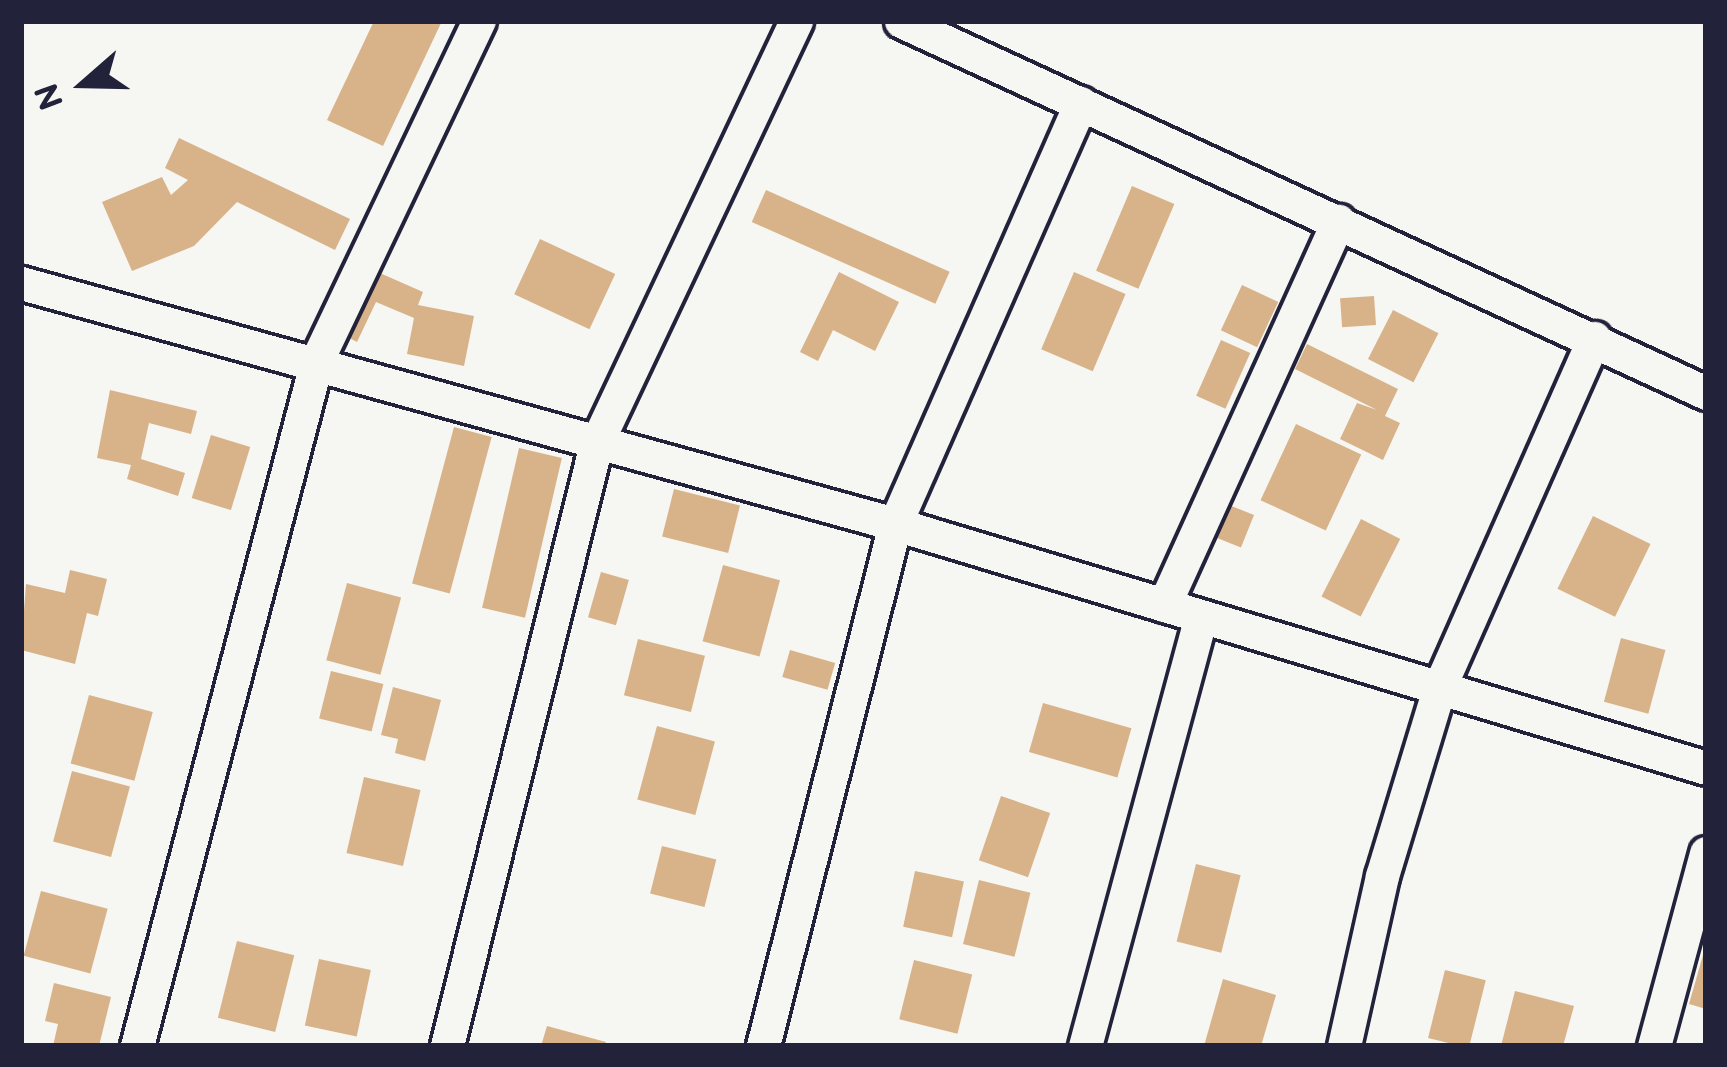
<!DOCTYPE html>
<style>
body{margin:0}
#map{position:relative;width:1727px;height:1067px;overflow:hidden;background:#f6f6f2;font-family:"Balsamiq Sans",sans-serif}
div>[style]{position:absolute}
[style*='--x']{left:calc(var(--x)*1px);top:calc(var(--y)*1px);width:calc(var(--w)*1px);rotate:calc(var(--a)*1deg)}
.building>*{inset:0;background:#d8b389;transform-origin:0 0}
.roads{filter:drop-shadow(3px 0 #22223b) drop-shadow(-3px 0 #22223b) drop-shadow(0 3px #22223b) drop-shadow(0 -3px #22223b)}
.minor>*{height:33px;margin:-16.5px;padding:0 16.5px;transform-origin:16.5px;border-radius:16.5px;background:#f6f6f2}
span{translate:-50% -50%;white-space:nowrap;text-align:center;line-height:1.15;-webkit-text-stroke:10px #f6f6f2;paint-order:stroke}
.frame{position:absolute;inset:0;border:24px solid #22223b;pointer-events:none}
.north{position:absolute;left:24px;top:24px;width:120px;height:120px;-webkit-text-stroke:9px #f6f6f2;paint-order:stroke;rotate:250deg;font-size:33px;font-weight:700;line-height:48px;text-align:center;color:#22223b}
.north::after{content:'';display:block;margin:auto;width:42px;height:54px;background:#22223b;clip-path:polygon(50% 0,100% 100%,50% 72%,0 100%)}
</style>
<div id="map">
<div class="building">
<div style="clip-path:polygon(374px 21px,442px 21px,383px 146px,327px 120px)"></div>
<div style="clip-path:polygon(179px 138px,350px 219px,335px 250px,237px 202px,194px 246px,132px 271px,102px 202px,162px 177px,171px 195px,188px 180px,165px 168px)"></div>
<div style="left:1132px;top:186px;width:46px;height:92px;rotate:23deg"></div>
<div style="left:766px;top:190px;width:201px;height:35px;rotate:24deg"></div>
<div style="left:540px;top:239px;width:83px;height:61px;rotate:25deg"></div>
<div style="clip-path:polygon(373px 270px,423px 292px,418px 305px,474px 316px,464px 366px,407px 354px,414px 318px,376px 302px,357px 342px,342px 334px)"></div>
<div style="clip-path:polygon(839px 272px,899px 302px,875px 351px,833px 330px,818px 361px,800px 352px)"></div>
<div style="left:1074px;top:272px;width:56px;height:84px;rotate:23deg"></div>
<div style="left:1242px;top:285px;width:40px;height:50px;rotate:25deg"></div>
<div style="left:1374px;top:296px;width:29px;height:34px;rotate:86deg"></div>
<div style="left:1393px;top:310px;width:51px;height:55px;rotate:27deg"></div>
<div style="left:1221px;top:340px;width:32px;height:61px;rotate:24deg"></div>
<div style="clip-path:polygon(1307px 344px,1398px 389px,1385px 416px,1400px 423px,1383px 460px,1340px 439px,1357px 403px,1377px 410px,1295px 369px)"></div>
<div style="clip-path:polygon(110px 390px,197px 411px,191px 434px,149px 423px,141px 459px,185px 473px,178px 496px,127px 479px,131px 465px,97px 458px)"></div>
<div style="left:1296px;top:424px;width:72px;height:84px;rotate:25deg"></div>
<div style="left:454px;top:427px;width:39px;height:162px;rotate:15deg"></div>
<div style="left:211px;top:435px;width:41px;height:66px;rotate:17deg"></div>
<div style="left:519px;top:448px;width:44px;height:164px;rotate:13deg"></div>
<div style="left:674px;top:489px;width:68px;height:49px;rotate:14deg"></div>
<div style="left:1229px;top:505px;width:27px;height:35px;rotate:22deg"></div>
<div style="left:1593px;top:516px;width:64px;height:81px;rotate:26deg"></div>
<div style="left:1361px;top:519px;width:44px;height:87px;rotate:27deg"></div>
<div style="left:723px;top:565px;width:59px;height:79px;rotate:15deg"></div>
<div style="clip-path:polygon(70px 570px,107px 579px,98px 616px,87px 613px,75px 664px,21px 650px,26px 584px,65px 593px)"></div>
<div style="left:601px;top:572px;width:29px;height:47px;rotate:16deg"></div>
<div style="left:347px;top:583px;width:56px;height:80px;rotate:15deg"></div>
<div style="left:1621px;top:638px;width:46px;height:66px;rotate:15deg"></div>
<div style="left:638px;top:639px;width:69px;height:58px;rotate:14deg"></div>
<div style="left:790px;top:650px;width:47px;height:28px;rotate:16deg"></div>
<div style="left:331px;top:671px;width:54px;height:49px;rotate:14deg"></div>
<div style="clip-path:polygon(393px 687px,441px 700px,425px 761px,395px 753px,398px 739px,381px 735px)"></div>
<div style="left:89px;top:695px;width:66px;height:71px;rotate:15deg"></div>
<div style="left:1043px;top:703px;width:92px;height:51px;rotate:16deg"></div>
<div style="left:657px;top:726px;width:60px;height:76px;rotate:15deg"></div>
<div style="left:72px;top:771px;width:60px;height:73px;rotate:15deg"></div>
<div style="left:364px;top:777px;width:58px;height:78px;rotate:13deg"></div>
<div style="left:1001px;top:796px;width:52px;height:68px;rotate:19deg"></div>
<div style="left:662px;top:846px;width:56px;height:49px;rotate:14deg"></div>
<div style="left:1196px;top:864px;width:46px;height:80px;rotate:14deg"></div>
<div style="left:915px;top:871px;width:50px;height:57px;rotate:12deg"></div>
<div style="left:979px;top:880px;width:53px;height:66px;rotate:14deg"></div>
<div style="left:41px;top:891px;width:69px;height:67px;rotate:15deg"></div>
<div style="left:237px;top:941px;width:59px;height:79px;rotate:14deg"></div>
<div style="clip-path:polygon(1705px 948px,1706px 948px,1706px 1009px,1689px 1004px)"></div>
<div style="left:319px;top:959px;width:53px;height:68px;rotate:12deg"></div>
<div style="left:914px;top:960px;width:60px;height:61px;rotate:14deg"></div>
<div style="left:1445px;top:970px;width:42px;height:70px;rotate:14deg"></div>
<div style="clip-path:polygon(1223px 979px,1276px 995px,1261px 1046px,1204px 1046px)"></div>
<div style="clip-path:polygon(54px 983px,111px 997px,99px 1046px,53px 1046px,58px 1024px,45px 1021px)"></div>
<div style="clip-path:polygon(1515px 991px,1574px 1006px,1563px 1046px,1501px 1046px)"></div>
<div style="clip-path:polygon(547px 1026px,606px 1042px,604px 1046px,541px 1046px)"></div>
</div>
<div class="roads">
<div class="minor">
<div style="--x:901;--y:21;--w:887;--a:24.8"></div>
<div style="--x:21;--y:283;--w:907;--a:15.42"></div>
<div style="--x:895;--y:524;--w:847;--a:16.74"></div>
<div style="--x:1164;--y:605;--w:422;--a:-65.6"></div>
<div style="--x:137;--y:1046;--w:709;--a:-75.3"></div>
<div style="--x:317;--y:360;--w:376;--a:-64.5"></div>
<div style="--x:447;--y:1046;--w:620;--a:-76.1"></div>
<div style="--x:596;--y:444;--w:468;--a:-64.7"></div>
<div style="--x:763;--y:1046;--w:538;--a:-75.81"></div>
<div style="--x:895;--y:524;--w:460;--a:-66.2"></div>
<div style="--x:1085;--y:1046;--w:445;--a:-74.9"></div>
<div style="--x:1344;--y:1046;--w:174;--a:-77.4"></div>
<div style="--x:1382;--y:876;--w:196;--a:-73.1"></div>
<div style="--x:1439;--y:688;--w:383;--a:-66.1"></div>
<div style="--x:1654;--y:1046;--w:200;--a:-74.9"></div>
</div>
</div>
<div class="frame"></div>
<div class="north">N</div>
</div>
